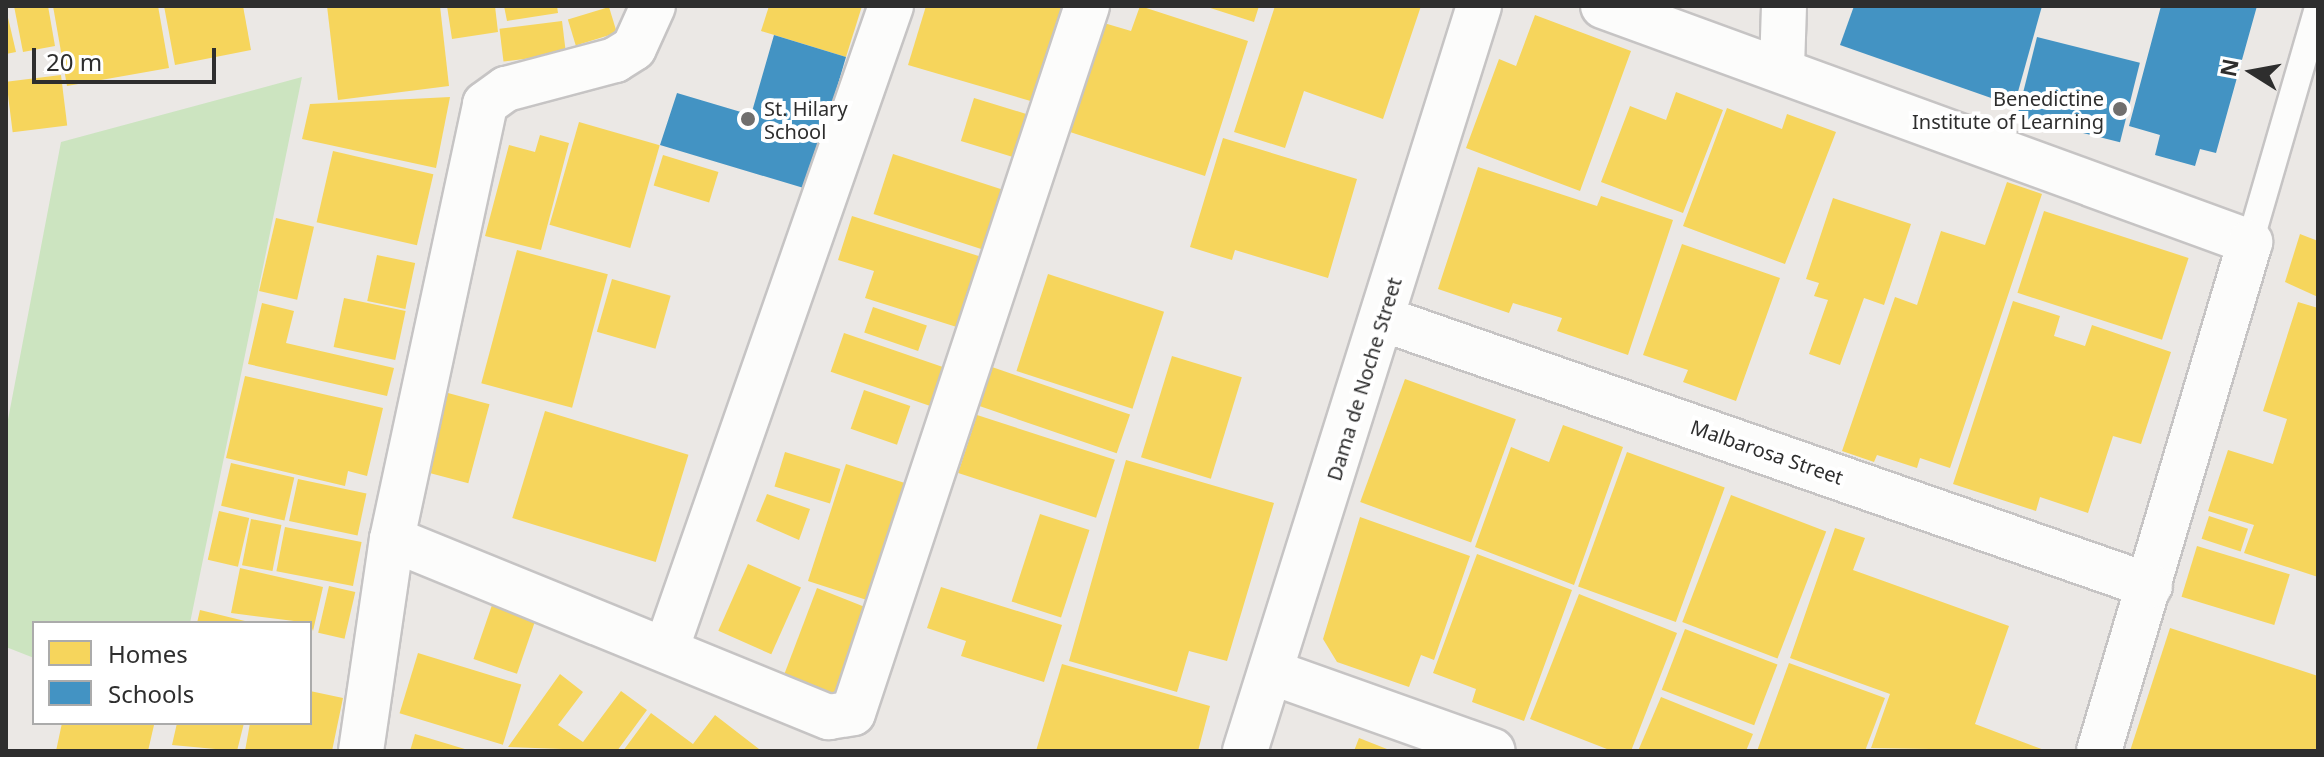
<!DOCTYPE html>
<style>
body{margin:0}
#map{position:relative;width:2324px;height:757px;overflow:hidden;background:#ebe8e5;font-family:"Noto Sans",sans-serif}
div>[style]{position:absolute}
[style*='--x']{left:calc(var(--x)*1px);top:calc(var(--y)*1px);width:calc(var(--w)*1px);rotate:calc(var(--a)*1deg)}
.green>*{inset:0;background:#cce4c0}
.homes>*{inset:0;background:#f6d55c;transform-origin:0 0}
.schools>*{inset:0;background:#4393c3;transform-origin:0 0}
.roads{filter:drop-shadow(2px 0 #c6c4c4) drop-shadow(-2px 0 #c6c4c4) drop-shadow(0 2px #c6c4c4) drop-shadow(0 -2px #c6c4c4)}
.service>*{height:26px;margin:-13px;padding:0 13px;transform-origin:13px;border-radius:13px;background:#fcfcfb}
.minor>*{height:44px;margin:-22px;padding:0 22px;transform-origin:22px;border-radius:22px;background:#fcfcfb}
.dots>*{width:22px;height:22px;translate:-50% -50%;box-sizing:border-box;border:4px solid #fff;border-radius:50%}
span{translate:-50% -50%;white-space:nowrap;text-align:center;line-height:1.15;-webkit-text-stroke:8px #fff;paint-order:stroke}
.poi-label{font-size:20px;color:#2e2e2e}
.right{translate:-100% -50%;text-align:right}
.left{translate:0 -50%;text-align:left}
.street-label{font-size:20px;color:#2e2e2e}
.frame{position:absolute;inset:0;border:8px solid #2e2e2e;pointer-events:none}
.legend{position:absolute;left:32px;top:621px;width:280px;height:104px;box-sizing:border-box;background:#fff;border:2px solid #ababab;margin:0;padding:10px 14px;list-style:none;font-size:24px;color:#2e2e2e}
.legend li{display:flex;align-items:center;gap:16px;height:40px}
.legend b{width:40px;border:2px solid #ababab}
.north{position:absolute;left:2212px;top:32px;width:80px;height:80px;-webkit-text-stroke:6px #fff;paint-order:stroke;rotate:281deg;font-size:22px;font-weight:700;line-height:32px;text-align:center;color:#2e2e2e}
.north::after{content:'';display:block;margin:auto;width:28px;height:36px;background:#2e2e2e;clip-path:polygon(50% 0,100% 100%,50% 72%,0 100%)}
.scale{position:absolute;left:32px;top:48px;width:184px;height:36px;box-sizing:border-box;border:4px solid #2e2e2e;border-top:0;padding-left:10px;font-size:24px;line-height:28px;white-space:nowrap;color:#2e2e2e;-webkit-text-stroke:6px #fff;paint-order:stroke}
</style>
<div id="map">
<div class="green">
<div style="clip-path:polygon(302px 77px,190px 623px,34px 623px,34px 658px,6px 647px,6px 430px,61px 142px)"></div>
</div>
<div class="homes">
<div style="clip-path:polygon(14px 6px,48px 6px,55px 46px,23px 52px)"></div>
<div style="clip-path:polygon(53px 6px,158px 6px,169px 68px,67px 86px)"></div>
<div style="clip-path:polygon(164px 6px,243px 6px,251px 50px,175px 65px)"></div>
<div style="clip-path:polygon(327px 6px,440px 6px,449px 86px,338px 100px)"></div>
<div style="clip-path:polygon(447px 6px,495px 6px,498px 32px,452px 39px)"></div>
<div style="clip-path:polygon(504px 6px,557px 6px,558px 13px,507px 21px)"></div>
<div style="clip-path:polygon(769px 6px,862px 6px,846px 57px,761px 31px)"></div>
<div style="clip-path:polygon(926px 6px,1062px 6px,1034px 102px,908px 65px)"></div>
<div style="clip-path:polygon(1140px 6px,1248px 41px,1205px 176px,1070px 132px,1104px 23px,1131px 31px)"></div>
<div style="clip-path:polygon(1204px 6px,1259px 6px,1254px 22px)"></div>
<div style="clip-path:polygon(1275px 6px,1421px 6px,1383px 119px,1304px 91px,1285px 148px,1234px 132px)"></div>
<div style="left:609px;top:7px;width:27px;height:43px;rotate:73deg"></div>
<div style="clip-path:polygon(6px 9px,16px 52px,6px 54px)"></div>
<div style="clip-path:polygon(1535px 15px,1631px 51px,1580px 191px,1466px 148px,1499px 59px,1516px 66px)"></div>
<div style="left:562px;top:21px;width:33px;height:63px;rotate:83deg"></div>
<div style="left:61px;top:75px;width:51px;height:55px;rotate:83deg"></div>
<div style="clip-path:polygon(1676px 92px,1723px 110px,1683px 213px,1601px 182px,1630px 106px,1666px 120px)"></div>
<div style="clip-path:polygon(450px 97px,436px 168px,302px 139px,310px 104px)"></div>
<div style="left:974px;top:98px;width:57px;height:45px;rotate:17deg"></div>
<div style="clip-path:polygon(1727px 108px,1782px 129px,1787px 114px,1836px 132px,1785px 264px,1683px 226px)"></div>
<div style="left:579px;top:122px;width:84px;height:107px;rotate:16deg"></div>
<div style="clip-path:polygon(540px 135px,569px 143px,541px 250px,485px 236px,509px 145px,535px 152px)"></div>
<div style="clip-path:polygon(1223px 138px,1357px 179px,1328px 278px,1235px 250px,1232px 260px,1190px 247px)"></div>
<div style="left:333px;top:151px;width:103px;height:73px;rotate:13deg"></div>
<div style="left:893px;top:154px;width:118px;height:63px;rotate:18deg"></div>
<div style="left:663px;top:155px;width:58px;height:32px;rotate:17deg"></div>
<div style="clip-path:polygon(1478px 167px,1597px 206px,1601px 196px,1673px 220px,1628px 355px,1557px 331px,1562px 318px,1513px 303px,1509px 313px,1438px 289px)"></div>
<div style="clip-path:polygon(2007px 182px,2042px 194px,1950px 468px,1920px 458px,1917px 468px,1877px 455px,1874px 462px,1842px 451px,1895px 297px,1917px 305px,1941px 231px,1985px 245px)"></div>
<div style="clip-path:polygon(1833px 198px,1911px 224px,1884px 305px,1864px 298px,1840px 365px,1809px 354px,1828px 300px,1814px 296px,1819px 283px,1806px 279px)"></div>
<div style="left:2044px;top:211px;width:152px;height:86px;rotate:18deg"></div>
<div style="clip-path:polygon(852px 216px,985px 258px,963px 329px,865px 298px,874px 271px,838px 260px)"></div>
<div style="left:276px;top:218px;width:39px;height:75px;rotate:13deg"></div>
<div style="clip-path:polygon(2300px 234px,2318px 241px,2318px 297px,2285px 282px)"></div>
<div style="clip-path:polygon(1682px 244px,1780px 278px,1736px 401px,1683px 382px,1688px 370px,1643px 355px)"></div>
<div style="left:517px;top:250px;width:94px;height:138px;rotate:15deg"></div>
<div style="left:377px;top:255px;width:39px;height:47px;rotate:12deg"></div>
<div style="left:1048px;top:274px;width:122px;height:102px;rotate:18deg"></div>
<div style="left:612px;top:279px;width:61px;height:55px;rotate:16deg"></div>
<div style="left:344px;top:298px;width:63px;height:50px;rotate:12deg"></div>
<div style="clip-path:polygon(2013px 301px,2060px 316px,2054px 336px,2085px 346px,2092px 325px,2171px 352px,2141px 444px,2113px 436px,2088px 513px,2040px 497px,2036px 511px,1953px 484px)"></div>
<div style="clip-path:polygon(2298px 302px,2318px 308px,2318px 577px,2244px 553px,2254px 525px,2208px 511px,2228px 450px,2273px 464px,2287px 419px,2263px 411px)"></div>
<div style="clip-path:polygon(262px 303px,294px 311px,286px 343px,394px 368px,387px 396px,248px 364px)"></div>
<div style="left:873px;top:307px;width:57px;height:27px;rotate:19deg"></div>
<div style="left:844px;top:333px;width:113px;height:41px;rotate:19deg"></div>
<div style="left:1172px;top:356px;width:73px;height:106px;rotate:17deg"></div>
<div style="left:992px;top:367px;width:146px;height:41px;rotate:19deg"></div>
<div style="clip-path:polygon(245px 376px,383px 408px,367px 476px,348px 471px,345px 486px,226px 458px)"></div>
<div style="left:1405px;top:379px;width:118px;height:131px;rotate:20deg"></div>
<div style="left:864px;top:390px;width:49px;height:41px;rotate:19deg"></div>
<div style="left:448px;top:393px;width:43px;height:82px;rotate:15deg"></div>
<div style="left:545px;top:411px;width:150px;height:112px;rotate:17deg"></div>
<div style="left:977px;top:415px;width:145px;height:61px;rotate:18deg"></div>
<div style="clip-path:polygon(1563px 425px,1623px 447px,1574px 585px,1475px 547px,1511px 447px,1549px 462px)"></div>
<div style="left:785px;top:452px;width:58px;height:36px;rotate:17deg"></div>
<div style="left:1627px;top:452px;width:104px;height:143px;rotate:20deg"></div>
<div style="clip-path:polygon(1126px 460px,1274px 503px,1227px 661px,1189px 651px,1177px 692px,1069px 661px)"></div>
<div style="left:231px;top:463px;width:65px;height:44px;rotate:13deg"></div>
<div style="left:846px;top:464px;width:74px;height:123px;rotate:18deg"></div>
<div style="left:298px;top:479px;width:70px;height:43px;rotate:12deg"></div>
<div style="clip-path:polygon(767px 494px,810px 509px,799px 540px,756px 521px)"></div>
<div style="left:1731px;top:495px;width:102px;height:136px;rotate:21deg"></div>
<div style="left:219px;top:511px;width:31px;height:50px;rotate:13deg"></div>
<div style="left:1040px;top:514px;width:52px;height:92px;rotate:18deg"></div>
<div style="left:2209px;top:516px;width:41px;height:24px;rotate:18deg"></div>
<div style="clip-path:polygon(1360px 517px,1470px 556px,1434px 660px,1421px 655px,1409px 687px,1337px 662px,1323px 639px)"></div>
<div style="left:251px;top:519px;width:31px;height:47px;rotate:11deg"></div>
<div style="left:285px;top:527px;width:78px;height:45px;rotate:11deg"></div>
<div style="clip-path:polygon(1835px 528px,1865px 538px,1853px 570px,2009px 626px,1975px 724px,2047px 751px,1871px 748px,1890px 694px,1790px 658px)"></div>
<div style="left:2197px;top:546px;width:97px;height:53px;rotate:17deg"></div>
<div style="clip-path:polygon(1477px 554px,1572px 590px,1524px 721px,1472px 702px,1476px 689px,1433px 673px)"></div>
<div style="left:748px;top:564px;width:58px;height:73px;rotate:24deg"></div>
<div style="clip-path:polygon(240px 568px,323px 587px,313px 631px,310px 623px,231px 613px)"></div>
<div style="left:329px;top:586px;width:27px;height:48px;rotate:13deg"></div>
<div style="clip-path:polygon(941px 587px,1062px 625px,1044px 682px,961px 656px,966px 641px,927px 628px)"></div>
<div style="clip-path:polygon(817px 588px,875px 611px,841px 697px,826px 702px,784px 675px)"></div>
<div style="clip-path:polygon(1579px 594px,1677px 633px,1631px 751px,1612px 751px,1530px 719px)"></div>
<div style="left:492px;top:605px;width:46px;height:57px;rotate:19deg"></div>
<div style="clip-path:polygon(200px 610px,249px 622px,249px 623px,197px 623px)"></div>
<div style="clip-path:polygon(2170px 628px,2318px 676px,2318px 751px,2130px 751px)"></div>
<div style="left:1685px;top:629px;width:99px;height:65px;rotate:21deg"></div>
<div style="left:418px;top:653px;width:108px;height:63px;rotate:17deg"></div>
<div style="clip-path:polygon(1789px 663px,1885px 698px,1865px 751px,1757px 751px)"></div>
<div style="clip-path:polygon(1062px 664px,1210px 706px,1198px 751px,1036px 751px)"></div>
<div style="clip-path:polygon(560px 674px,583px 692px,558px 725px,583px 742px,621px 691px,647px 710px,617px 751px,508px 747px)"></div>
<div style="clip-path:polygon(310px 691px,343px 698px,332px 751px,245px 751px,250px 723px,310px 723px)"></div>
<div style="clip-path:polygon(1661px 697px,1753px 734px,1746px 751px,1638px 751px)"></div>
<div style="clip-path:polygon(651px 713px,693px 744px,715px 715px,759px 749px,623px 751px)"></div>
<div style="clip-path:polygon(62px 723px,146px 723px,154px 725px,148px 751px,56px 751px)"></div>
<div style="clip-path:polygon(177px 723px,244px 723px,237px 751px,172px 745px)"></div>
<div style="clip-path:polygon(415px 734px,468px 750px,468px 751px,410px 751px)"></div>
<div style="clip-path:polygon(1359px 738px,1392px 751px,1354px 751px)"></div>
</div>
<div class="schools">
<div style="clip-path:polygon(1854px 6px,2042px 6px,2014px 106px,1840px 45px)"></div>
<div style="clip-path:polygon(2161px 6px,2257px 6px,2216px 153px,2200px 149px,2195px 166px,2155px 155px,2160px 135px,2129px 126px)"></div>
<div style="clip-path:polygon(774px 35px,846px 57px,807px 189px,660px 145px,677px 93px,751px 115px)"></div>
<div style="left:2037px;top:37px;width:106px;height:82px;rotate:14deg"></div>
</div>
<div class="roads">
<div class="service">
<div style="--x:2250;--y:242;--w:244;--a:-73.8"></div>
</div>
<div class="minor">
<div style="--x:1603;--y:6;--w:689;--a:20.04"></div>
<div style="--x:2250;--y:242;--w:531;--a:106.52"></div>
<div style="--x:1782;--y:67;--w:61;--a:-88.1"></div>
<div style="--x:1383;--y:319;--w:812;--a:19.19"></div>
<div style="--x:392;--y:539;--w:472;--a:22.2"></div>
<div style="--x:829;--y:717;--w:24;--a:-9"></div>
<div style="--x:853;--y:713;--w:745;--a:-71.69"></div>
<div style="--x:667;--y:647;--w:679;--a:-70.74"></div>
<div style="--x:1274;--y:673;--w:232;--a:19.6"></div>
<div style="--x:361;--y:751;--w:214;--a:-81.7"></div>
<div style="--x:392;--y:539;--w:445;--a:-77.9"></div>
<div style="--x:485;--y:104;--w:26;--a:-36"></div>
<div style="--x:506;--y:89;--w:113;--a:-14.9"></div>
<div style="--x:615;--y:60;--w:22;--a:-32"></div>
<div style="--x:634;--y:48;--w:46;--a:-65.7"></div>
<div style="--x:1245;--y:751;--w:781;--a:-72.56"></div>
</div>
</div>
<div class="dots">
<div style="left:2120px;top:109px;background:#706f6e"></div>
<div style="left:748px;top:119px;background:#706f6e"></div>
</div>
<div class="poi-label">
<span class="right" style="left:2104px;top:110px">Benedictine<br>Institute of Learning</span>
<span class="left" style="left:764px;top:120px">St. Hilary<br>School</span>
</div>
<div class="street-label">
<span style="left:1364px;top:379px;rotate:-73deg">Dama de Noche Street</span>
<span style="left:1767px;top:452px;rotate:19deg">Malbarosa Street</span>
</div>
<div class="frame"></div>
<ul class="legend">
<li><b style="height:22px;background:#f6d55c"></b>Homes</li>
<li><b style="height:22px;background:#4393c3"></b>Schools</li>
</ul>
<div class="north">N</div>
<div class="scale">20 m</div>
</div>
